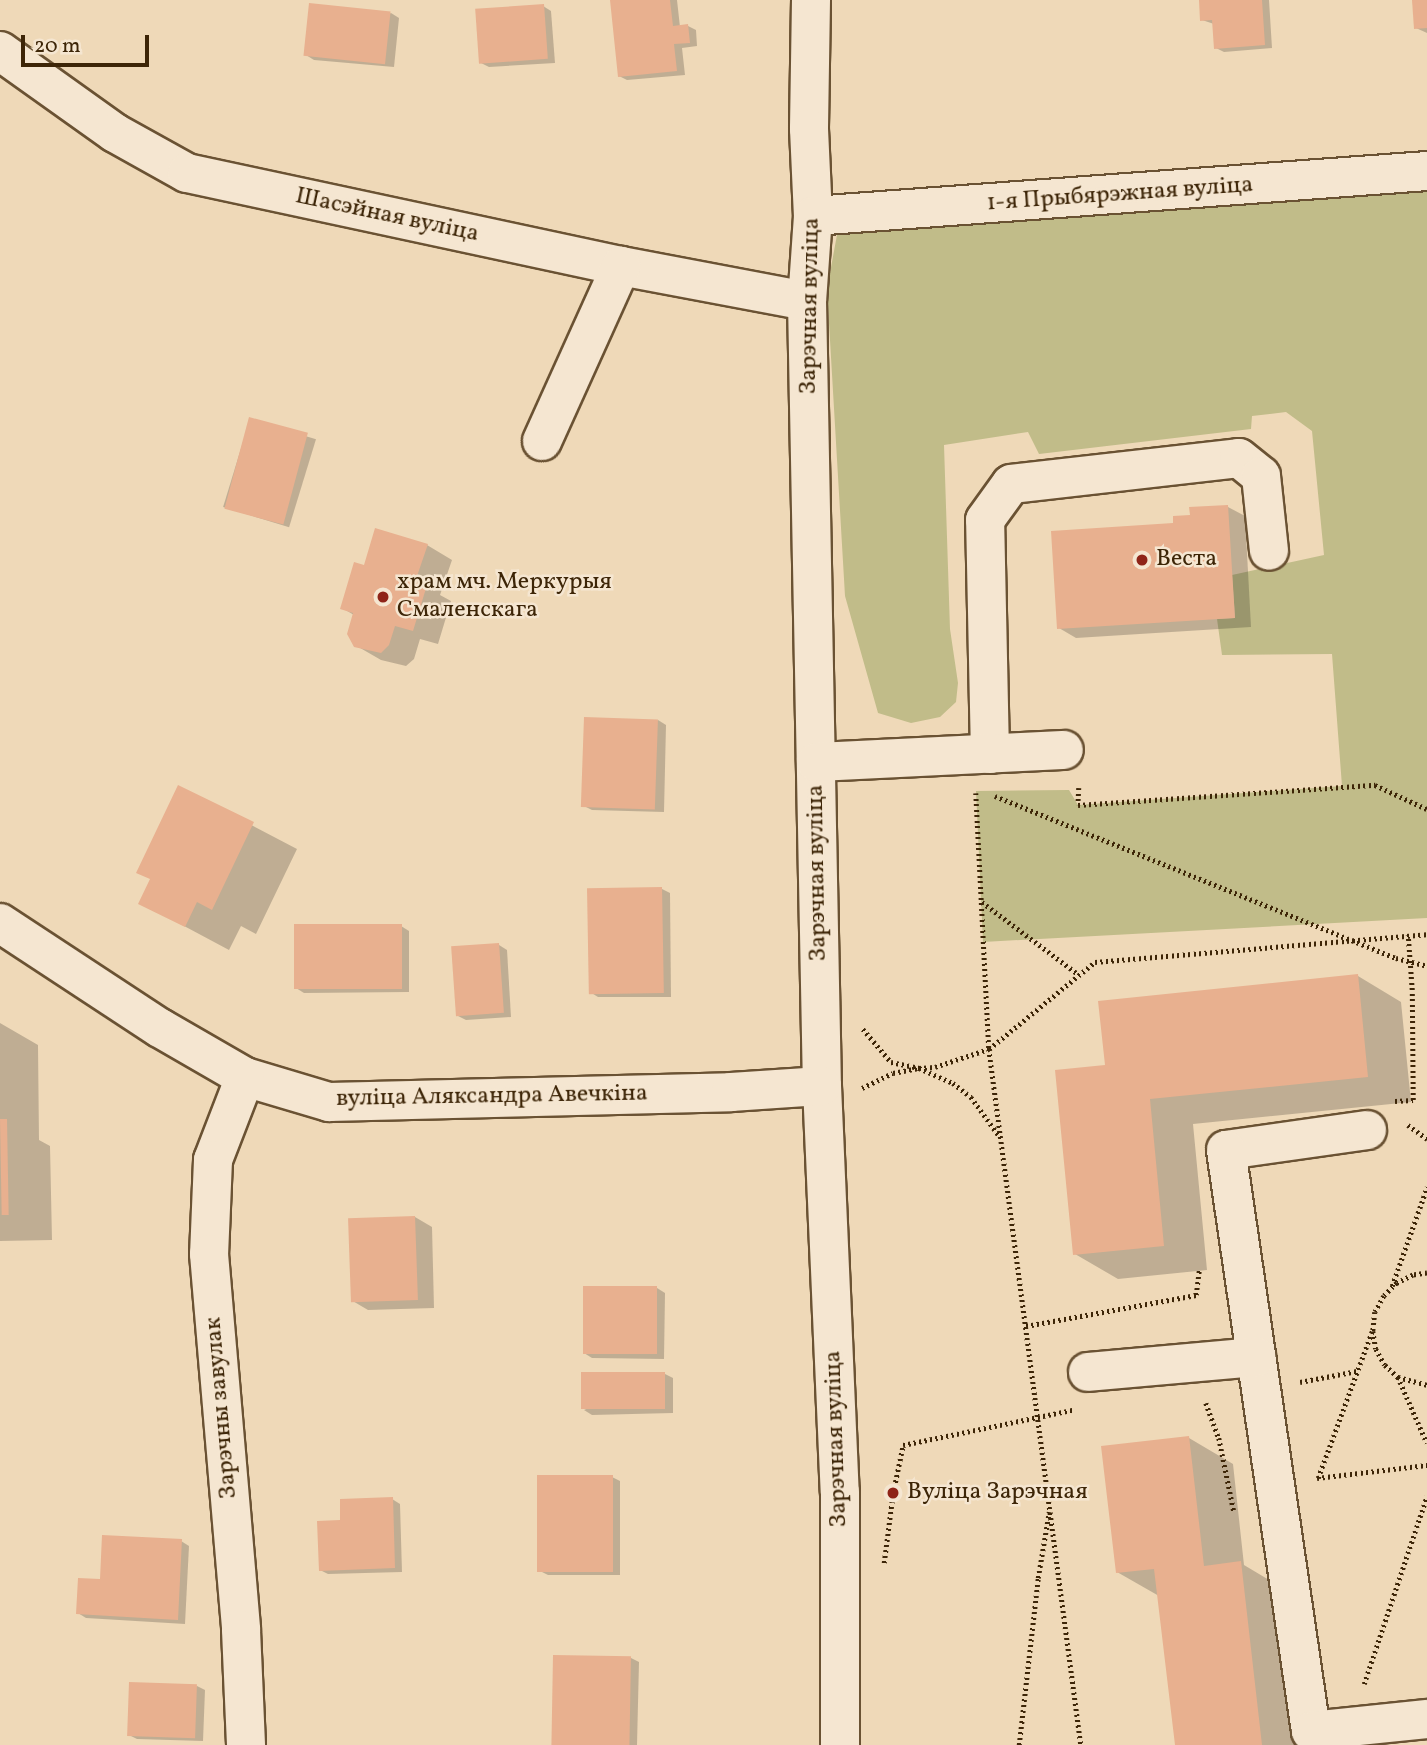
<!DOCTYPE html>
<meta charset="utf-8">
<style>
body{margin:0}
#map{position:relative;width:1427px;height:1745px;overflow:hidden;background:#efd9b8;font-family:Vollkorn,serif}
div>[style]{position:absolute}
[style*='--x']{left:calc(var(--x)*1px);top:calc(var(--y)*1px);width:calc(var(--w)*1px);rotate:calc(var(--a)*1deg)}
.green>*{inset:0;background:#c1bc89}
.shadow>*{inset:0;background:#0003;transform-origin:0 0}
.building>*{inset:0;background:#e8b08f;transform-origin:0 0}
.path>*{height:4.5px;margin-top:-2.25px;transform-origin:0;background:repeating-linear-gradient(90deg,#3d2507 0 2px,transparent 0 5.5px)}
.roads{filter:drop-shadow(2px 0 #6a5233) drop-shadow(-2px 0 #6a5233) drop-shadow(0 2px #6a5233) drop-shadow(0 -2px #6a5233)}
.minor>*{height:38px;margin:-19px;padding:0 19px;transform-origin:19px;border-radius:19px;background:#f5e6d1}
.dots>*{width:19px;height:19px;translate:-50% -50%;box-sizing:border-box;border:4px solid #f5e6d1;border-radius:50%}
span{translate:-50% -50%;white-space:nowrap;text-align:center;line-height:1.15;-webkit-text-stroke:5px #f5e6d1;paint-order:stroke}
.street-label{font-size:24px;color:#3d2507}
.poi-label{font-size:24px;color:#3d2507}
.left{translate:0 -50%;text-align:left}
.scale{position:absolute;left:21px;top:35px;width:128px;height:32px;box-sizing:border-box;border:4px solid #3d2507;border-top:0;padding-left:9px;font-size:21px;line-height:24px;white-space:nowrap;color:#3d2507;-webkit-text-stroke:5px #f5e6d1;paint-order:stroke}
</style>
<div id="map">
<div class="green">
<div style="clip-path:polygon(1427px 188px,1427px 918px,983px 942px,976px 791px,1069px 790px,1078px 805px,1342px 786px,1332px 654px,1222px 655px,1217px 619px,1235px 618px,1232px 575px,1324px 555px,1312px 431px,1286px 412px,1252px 416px,1251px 429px,1039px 454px,1028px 432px,944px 445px,950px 629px,958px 683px,956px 702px,940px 717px,911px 723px,878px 713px,845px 596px,827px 289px,839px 224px)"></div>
</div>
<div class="shadow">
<div style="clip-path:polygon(612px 0,677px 0,680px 27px,688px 26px,696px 30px,697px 46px,682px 48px,685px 75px,627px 80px,619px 76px)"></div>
<div style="clip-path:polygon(1201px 0,1269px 0,1272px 48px,1224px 52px,1216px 48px,1214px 24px,1202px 20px)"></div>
<div style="clip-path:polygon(1414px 0,1427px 0,1427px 33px,1416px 28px)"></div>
<div style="clip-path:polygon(543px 6px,551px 11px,555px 63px,489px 67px,481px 63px)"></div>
<div style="clip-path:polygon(391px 13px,399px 18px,394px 67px,314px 60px,306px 55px)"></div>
<div style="left:250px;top:419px;width:69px;height:92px;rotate:17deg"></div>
<div style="clip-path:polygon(1228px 507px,1245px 516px,1251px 627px,1076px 638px,1059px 628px,1175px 525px,1192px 516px)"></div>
<div style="clip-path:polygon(427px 545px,452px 560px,440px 595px,451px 601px,438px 644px,420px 639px,414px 659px,406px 666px,381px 660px,355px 645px,354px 615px,342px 608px,365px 568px)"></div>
<div style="clip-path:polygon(658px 720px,666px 725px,664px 812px,592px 810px,584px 806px)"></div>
<div style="clip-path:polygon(179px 787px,297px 849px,256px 934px,241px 926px,229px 950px,141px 903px,152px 880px)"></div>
<div style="clip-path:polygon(662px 889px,670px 893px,671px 997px,598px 997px,590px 992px)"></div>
<div style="clip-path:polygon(401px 926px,409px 931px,409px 992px,304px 993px,296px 988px)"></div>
<div style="clip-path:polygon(499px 945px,507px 950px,511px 1017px,466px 1020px,458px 1016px)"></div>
<div style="clip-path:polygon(1358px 976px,1401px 1002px,1411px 1102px,1193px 1124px,1207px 1270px,1118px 1279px,1075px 1254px,1107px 1067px)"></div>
<div style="clip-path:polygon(0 1023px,38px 1045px,39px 1140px,50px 1146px,52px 1240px,0 1241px)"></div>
<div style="clip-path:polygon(415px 1217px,432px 1227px,434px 1308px,368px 1310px,351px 1300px)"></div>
<div style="clip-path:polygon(657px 1288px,665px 1293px,664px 1359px,592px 1358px,584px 1353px)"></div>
<div style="clip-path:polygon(665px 1374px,673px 1378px,673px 1413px,592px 1415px,584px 1410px)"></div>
<div style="clip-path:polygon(1189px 1438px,1233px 1464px,1244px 1565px,1284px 1589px,1302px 1745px,1176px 1745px,1159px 1596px,1117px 1572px)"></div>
<div style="clip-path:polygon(612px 1477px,620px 1481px,620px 1575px,548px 1575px,540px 1571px)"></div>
<div style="clip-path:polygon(392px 1499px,400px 1504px,402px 1572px,328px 1574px,320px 1570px,342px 1522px)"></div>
<div style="clip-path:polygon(181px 1541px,189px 1546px,185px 1624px,86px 1618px,78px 1613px,102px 1581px)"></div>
<div style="clip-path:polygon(555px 1657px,631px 1658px,639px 1662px,637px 1745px,554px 1745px)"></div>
<div style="clip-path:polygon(197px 1686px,205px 1690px,203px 1741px,137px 1739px,129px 1735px)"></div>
</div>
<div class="building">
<div style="clip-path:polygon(610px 0,670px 0,673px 26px,688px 24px,690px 43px,674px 44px,677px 71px,618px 77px)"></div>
<div style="clip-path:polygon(1199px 0,1262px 0,1265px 45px,1214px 49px,1212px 20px,1200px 21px)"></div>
<div style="clip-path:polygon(1412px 0,1427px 0,1427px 28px,1414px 29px)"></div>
<div style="left:309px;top:3px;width:82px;height:53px;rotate:6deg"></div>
<div style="left:544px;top:4px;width:55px;height:69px;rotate:86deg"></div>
<div style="left:249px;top:417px;width:61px;height:95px;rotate:15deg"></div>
<div style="clip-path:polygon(1228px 505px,1235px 618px,1057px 629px,1051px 531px,1173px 523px,1173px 516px,1190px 515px,1189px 507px)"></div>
<div style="clip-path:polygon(375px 528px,428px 544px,415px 582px,427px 585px,413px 631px,395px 626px,389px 645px,381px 653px,354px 647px,347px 634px,353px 613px,340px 609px,354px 562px,364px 565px)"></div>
<div style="left:584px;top:717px;width:74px;height:90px;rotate:2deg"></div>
<div style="clip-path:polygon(178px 785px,254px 822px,212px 910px,197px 902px,185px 927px,138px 904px,150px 879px,136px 873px)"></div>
<div style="left:662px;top:887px;width:106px;height:75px;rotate:89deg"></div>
<div style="left:402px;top:924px;width:65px;height:108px;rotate:90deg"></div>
<div style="left:499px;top:943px;width:70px;height:48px;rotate:86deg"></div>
<div style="clip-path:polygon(1358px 974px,1368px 1077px,1150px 1099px,1164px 1246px,1073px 1255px,1055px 1070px,1105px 1065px,1098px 1001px)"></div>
<div style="left:7px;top:1119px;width:96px;height:7px;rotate:89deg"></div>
<div style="left:415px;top:1216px;width:84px;height:67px;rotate:88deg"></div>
<div style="left:583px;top:1286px;width:74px;height:68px"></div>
<div style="left:665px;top:1372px;width:37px;height:84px;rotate:90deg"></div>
<div style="clip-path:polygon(1189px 1436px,1204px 1566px,1241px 1561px,1262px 1745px,1175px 1745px,1154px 1569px,1116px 1573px,1101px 1446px)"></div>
<div style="left:537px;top:1475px;width:76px;height:97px"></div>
<div style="clip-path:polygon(393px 1497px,395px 1568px,319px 1571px,317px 1521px,340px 1520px,340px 1499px)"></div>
<div style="clip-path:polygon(102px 1535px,182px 1539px,178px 1620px,76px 1614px,78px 1578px,100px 1579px)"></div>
<div style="left:553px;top:1655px;width:78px;height:90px;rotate:1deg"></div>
<div style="left:129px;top:1682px;width:68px;height:54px;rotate:2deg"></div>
</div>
<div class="path">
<div style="--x:1079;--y:788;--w:17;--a:93"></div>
<div style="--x:1078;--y:805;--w:298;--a:-3.9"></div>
<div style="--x:1375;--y:785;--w:57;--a:24.8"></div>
<div style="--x:976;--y:793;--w:256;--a:87.1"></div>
<div style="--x:989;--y:1049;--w:702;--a:82.47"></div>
<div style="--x:995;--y:796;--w:432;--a:22"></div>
<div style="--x:1396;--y:958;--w:32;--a:14"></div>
<div style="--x:982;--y:902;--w:120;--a:36.9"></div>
<div style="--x:863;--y:1029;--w:43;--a:49.7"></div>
<div style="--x:891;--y:1062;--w:29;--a:12"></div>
<div style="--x:919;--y:1068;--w:16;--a:-4"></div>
<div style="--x:935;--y:1067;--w:57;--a:-18.4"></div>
<div style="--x:989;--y:1049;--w:137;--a:-39.4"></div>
<div style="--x:1095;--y:962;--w:333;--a:-4.8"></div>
<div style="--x:862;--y:1088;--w:34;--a:-26"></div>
<div style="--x:893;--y:1073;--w:26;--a:-11"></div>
<div style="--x:919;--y:1068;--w:37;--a:24"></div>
<div style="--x:953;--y:1083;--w:23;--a:38"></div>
<div style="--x:971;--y:1097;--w:49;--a:54.1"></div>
<div style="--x:1395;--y:1101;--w:18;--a:-3"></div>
<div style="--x:1413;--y:1100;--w:110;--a:-90.5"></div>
<div style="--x:1412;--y:990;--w:55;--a:-94.2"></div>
<div style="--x:1408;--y:1125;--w:24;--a:36"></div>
<div style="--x:1427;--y:1273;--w:14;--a:172"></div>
<div style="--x:1413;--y:1275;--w:18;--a:153"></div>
<div style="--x:1397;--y:1283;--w:18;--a:135"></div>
<div style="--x:1384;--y:1296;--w:18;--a:119"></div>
<div style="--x:1375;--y:1312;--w:19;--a:96"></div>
<div style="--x:1373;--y:1331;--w:18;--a:81"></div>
<div style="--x:1376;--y:1349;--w:18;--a:61"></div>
<div style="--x:1385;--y:1365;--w:18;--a:43"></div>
<div style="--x:1398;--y:1377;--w:30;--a:15"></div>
<div style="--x:1392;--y:1286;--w:105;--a:-70.5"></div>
<div style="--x:1026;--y:1326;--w:173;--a:-10.3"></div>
<div style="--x:1196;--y:1295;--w:25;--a:-83"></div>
<div style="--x:1398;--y:1377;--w:72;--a:66.3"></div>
<div style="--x:1300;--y:1382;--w:58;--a:-10.9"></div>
<div style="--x:1206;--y:1403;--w:37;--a:70"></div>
<div style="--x:1219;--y:1438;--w:76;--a:78.5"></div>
<div style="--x:1317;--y:1478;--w:111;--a:-6.7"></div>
<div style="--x:1318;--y:1478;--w:157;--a:-69.8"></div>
<div style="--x:884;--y:1563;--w:71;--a:-82.7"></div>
<div style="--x:893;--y:1493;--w:49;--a:-78.2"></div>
<div style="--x:903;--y:1445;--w:173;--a:-11.7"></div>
<div style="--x:1364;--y:1684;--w:198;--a:-71.5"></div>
<div style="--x:1019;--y:1745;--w:168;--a:-83.5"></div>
<div style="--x:1038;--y:1578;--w:67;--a:-80.5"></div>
</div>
<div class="roads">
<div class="minor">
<div style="--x:811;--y:0;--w:129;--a:90.9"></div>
<div style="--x:809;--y:129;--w:87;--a:87.4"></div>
<div style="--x:813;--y:216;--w:85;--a:94"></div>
<div style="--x:807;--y:301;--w:785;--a:88.91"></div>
<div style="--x:822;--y:1086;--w:406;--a:87.5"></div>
<div style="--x:840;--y:1492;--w:253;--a:90"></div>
<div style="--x:0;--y:51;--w:141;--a:35.5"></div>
<div style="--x:115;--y:133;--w:82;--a:29.1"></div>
<div style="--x:187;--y:173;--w:444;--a:12.1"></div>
<div style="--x:621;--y:266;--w:189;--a:10.7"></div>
<div style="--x:813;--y:216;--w:616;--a:-4.19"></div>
<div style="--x:542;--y:441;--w:192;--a:-65.7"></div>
<div style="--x:990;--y:754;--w:234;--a:-91.2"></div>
<div style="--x:985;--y:520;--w:44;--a:-54.2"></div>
<div style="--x:1011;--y:484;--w:229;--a:-6.5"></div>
<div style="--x:1239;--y:458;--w:28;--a:39"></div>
<div style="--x:1261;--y:476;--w:75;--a:83.9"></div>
<div style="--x:816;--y:762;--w:248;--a:-2.8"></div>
<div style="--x:0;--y:923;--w:191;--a:33.3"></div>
<div style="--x:160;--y:1028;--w:98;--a:30"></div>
<div style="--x:245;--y:1077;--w:88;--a:16.6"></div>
<div style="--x:329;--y:1102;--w:402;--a:-1.4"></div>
<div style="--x:731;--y:1092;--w:91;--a:-3.8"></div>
<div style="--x:245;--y:1077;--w:89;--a:111.1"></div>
<div style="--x:213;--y:1160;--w:94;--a:92.4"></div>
<div style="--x:209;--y:1254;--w:377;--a:85.1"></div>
<div style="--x:241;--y:1630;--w:115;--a:87.5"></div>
<div style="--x:1367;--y:1130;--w:142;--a:171.9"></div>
<div style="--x:1226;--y:1150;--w:587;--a:81.68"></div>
<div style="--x:1311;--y:1731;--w:117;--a:-5.9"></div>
<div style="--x:1088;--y:1372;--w:169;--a:-5.1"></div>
</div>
</div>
<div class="dots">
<div style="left:1142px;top:560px;background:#8f2418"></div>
<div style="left:383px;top:597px;background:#8f2418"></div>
<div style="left:893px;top:1493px;background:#8f2418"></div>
</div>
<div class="street-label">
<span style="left:1120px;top:195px;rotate:-4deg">1-я Прыбярэжная вуліца</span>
<span style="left:387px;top:216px;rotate:12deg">Шасэйная вуліца</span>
<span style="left:811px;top:306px;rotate:-89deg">Зарэчная вуліца</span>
<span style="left:818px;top:873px;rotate:-91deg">Зарэчная вуліца</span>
<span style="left:492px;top:1097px;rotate:-1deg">вуліца Аляксандра Авечкіна</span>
<span style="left:222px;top:1408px;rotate:-95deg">Зарэчны завулак</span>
<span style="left:837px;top:1439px;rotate:-92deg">Зарэчная вуліца</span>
</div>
<div class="poi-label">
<span class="left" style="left:1156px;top:560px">Веста</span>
<span class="left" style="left:397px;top:597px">храм мч. Меркурыя<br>Смаленскага</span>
<span class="left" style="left:907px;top:1493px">Вуліца Зарэчная</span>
</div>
<div class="scale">20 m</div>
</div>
